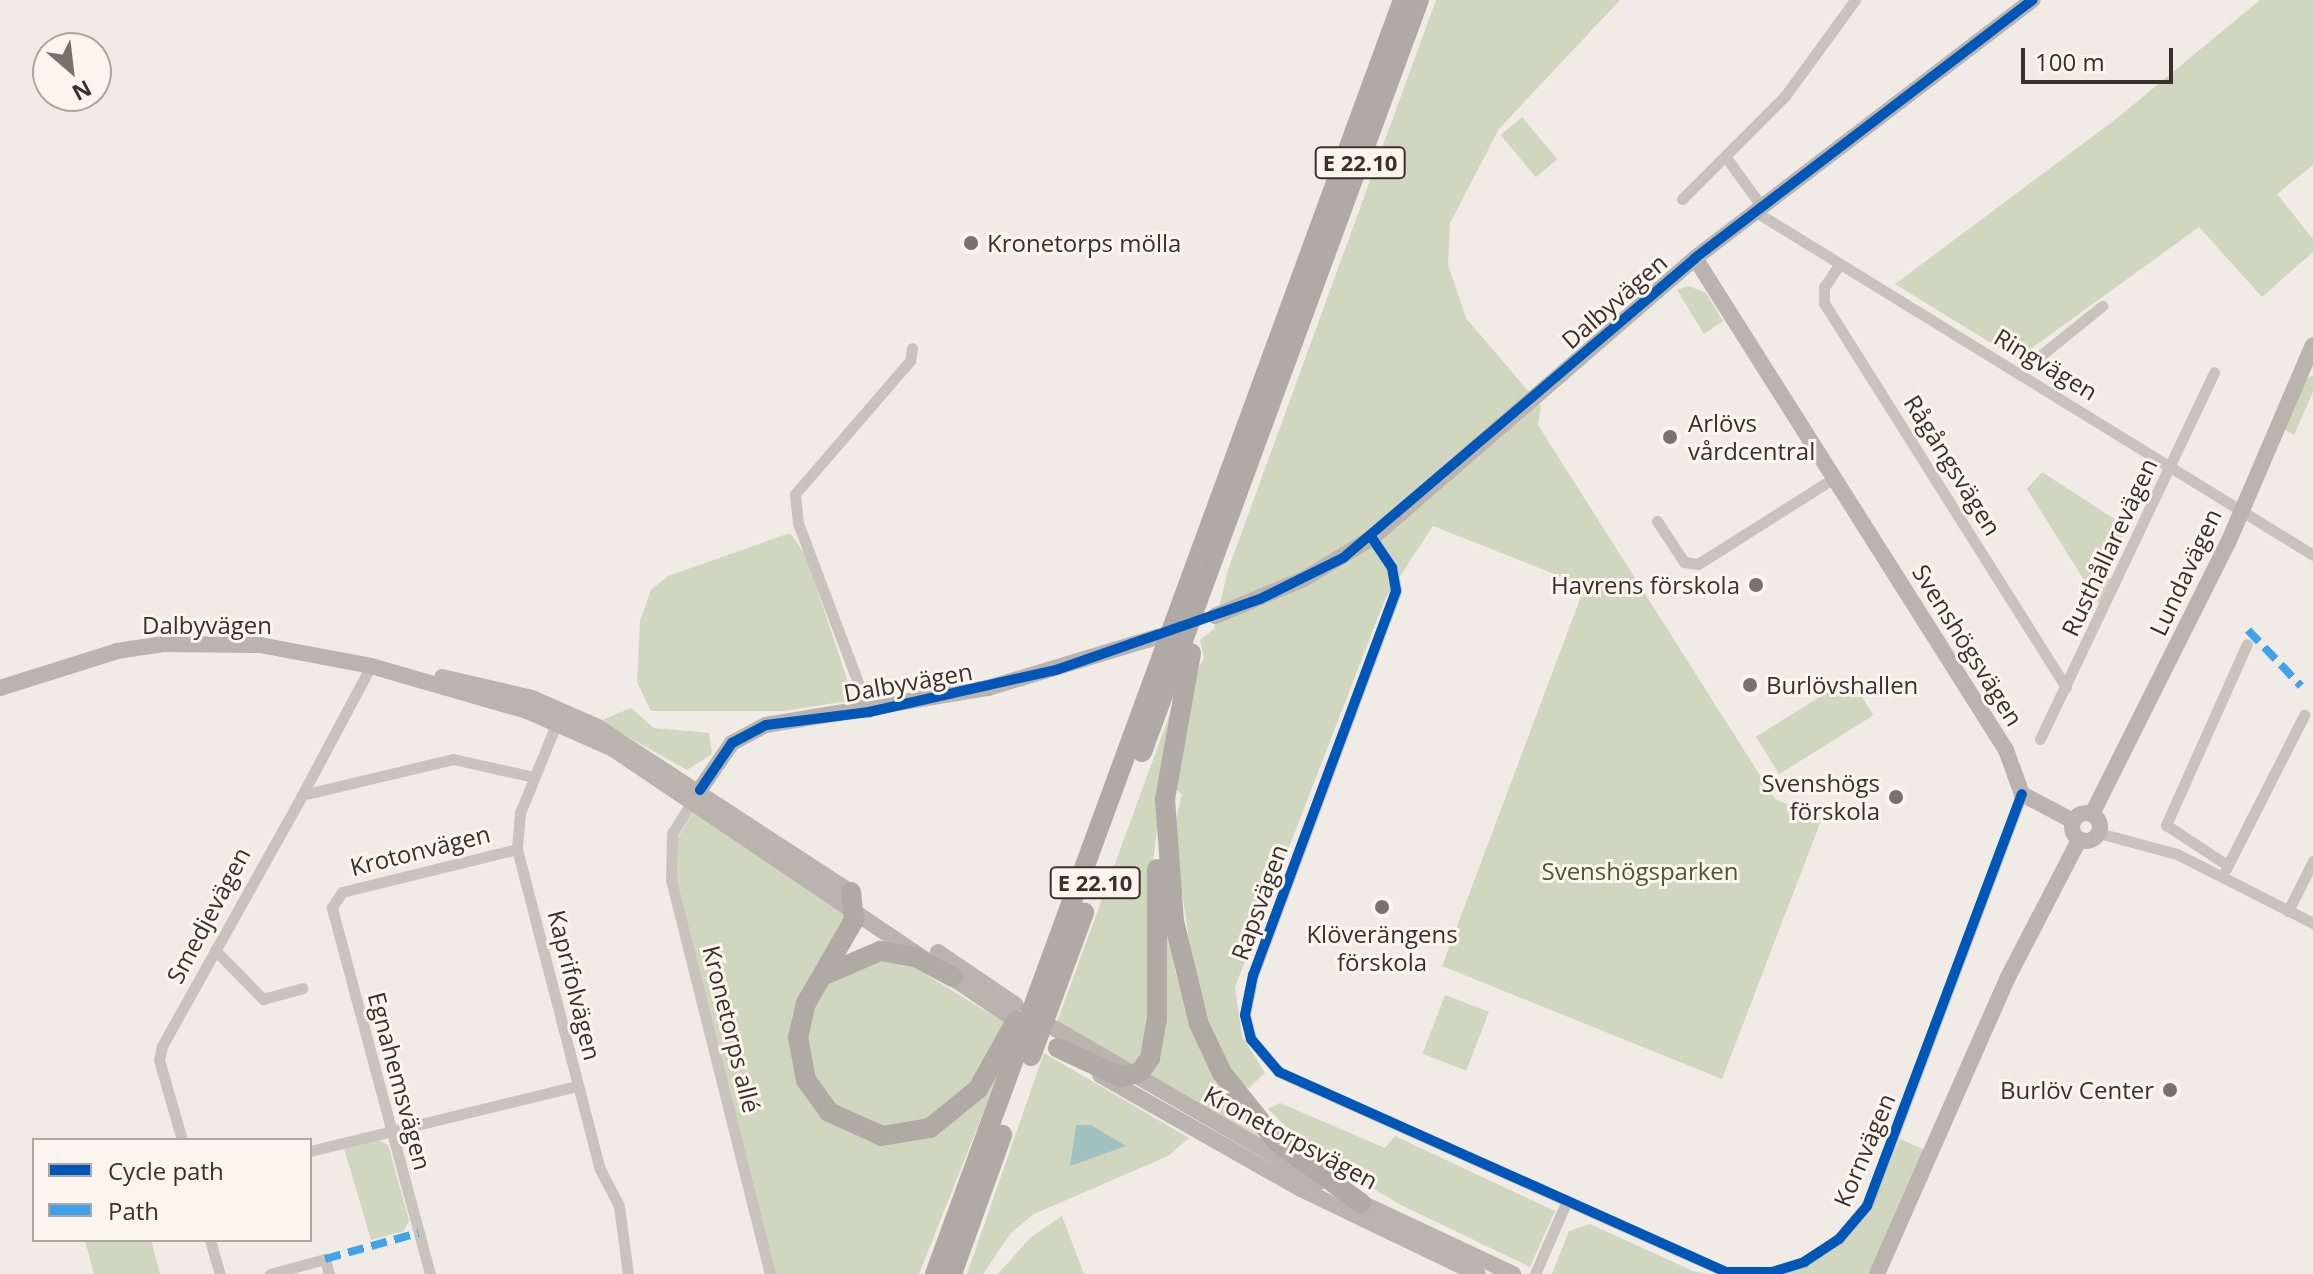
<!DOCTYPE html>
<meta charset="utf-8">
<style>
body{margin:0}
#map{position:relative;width:2313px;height:1274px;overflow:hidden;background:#f0ebe5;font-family:"Open Sans",sans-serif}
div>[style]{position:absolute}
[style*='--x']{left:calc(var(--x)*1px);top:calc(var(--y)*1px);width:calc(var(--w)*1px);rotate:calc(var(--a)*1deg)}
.green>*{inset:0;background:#d1d6bf;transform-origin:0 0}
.water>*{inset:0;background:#a1c2c1}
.street>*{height:11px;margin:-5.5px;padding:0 5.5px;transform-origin:5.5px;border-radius:5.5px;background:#c9c3be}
.secondary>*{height:16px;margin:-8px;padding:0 8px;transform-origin:8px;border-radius:8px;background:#bab3ae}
.secondary>.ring{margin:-8px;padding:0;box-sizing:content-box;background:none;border:16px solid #bab3ae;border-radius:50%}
.highway>*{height:20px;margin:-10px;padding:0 10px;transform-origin:10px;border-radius:10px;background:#afaaa4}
.quiet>*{height:8px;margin-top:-4px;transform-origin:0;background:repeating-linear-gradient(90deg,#3fa3eb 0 16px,transparent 0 24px)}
.cycleway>*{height:10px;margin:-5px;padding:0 5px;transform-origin:5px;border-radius:5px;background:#0057b8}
.dots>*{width:22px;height:22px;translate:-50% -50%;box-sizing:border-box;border:4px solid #fbf5ee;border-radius:50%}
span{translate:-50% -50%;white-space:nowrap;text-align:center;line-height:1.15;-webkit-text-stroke:6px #fbf5ee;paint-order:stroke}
.shield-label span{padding:2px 6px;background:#fbf5ee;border:2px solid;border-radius:6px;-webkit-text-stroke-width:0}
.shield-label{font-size:22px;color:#3b302b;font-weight:700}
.poi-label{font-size:24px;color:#3b302b}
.left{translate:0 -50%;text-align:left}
.right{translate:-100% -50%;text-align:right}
.street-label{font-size:24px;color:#3b302b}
.park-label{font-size:24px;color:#4a5a2e}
.legend{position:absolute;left:32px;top:1138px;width:280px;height:104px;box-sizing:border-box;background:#fbf5ee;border:2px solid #aea6a0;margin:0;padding:10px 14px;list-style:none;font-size:24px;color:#3b302b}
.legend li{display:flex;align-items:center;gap:16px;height:40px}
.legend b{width:40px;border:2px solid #aea6a0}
.north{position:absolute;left:32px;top:32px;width:80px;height:80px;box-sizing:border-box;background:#fbf5ee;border:2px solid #aea6a0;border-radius:50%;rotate:152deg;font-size:22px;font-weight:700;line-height:32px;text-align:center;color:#3b302b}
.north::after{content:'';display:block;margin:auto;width:28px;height:36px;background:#7a716c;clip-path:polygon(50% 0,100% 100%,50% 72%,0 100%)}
.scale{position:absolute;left:2021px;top:48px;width:152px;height:36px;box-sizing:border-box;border:4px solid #3b302b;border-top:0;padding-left:10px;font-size:24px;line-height:28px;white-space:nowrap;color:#3b302b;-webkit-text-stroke:6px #fbf5ee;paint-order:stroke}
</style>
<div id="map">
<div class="green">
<div style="clip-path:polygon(1436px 0,1620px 0,1499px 129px,1450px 223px,1448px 265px,1466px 318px,1541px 406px,1538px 425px,1775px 799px,1822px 818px,1722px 1079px,1442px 966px,1585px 586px,1433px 526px,1385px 599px,1235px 987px,1242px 1036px,1265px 1073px,1249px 1088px,1234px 1079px,1197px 993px,1173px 832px,1182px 794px,1172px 787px,1194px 673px,1204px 659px,1200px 640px,1214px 629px,1228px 570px)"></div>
<div style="clip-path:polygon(2260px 0,2313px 0,2313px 165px,2277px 194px,2313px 239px,2313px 252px,2262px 297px,2199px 227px,2017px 359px,1895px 284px,2116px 119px)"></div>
<div style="left:1522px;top:117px;width:55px;height:28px;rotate:50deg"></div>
<div style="clip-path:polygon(1689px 286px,1706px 293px,1723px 321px,1704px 334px,1677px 290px)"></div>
<div style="clip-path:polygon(2313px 375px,2313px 392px,2294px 435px,2285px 430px,2304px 381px)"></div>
<div style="clip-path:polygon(2042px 472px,2127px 527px,2104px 576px,2119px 583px,2104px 612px,2027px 489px)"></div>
<div style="clip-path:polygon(790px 533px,806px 556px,854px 700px,783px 711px,651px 711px,637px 682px,640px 621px,651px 590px,668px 576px)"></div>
<div style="left:1850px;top:678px;width:44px;height:111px;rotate:58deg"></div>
<div style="clip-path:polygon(631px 708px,654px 728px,709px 733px,712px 754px,687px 770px,600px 721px)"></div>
<div style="clip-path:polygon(1172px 708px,1152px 870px,1152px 1032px,1137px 1067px,1057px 1022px)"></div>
<div style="clip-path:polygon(694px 811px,848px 909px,793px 1029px,831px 1121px,866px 1139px,947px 1126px,968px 1110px,1005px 1058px,919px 1274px,775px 1274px,674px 869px,677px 839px)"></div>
<div style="clip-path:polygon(1163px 893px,1175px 971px,1202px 1054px,1280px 1155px,1143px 1077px)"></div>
<div style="clip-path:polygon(862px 960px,902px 960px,1007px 1024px,976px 1084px,913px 1129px,853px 1123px,813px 1083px,806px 1023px,827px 983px)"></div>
<div style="left:1445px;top:995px;width:47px;height:63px;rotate:21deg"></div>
<div style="clip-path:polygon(1044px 1053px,1189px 1138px,1168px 1156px,1034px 1214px,1011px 1233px,983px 1274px,967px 1274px)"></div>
<div style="clip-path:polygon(1280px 1103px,1385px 1148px,1395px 1136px,1555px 1211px,1530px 1267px,1399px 1204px,1315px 1154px,1268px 1109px)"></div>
<div style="clip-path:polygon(1900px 1139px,1925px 1150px,1873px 1274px,1779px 1274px,1867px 1213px)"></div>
<div style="clip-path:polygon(378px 1140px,388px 1145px,409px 1220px,404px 1231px,371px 1240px,344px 1148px)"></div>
<div style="clip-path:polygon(1062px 1216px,1084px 1274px,998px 1274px,1031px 1237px)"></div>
<div style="clip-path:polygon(1590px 1224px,1693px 1271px,1709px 1274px,1552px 1274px,1569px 1231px)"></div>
<div style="clip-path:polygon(85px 1240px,151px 1240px,160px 1274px,94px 1274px)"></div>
</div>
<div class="water">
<div style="clip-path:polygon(1076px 1125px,1091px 1125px,1126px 1146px,1070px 1166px)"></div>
</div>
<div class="street">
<div style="--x:1725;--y:156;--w:63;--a:54"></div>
<div style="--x:1682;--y:199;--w:146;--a:-45"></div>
<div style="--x:1785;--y:96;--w:119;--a:-53.9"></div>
<div style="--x:1756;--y:212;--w:654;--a:31.62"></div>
<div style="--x:1839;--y:265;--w:27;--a:124"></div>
<div style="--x:1824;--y:287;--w:16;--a:90"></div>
<div style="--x:1824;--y:303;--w:454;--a:57.8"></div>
<div style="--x:2019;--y:373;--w:107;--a:-38.9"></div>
<div style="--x:1657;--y:521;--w:49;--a:56.6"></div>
<div style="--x:1684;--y:562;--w:14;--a:8"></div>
<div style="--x:1698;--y:564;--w:161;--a:-32.3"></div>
<div style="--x:1372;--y:538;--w:36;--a:56"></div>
<div style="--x:1392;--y:568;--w:23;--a:80"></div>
<div style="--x:1396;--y:591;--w:410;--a:110.4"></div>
<div style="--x:1253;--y:975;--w:41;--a:101.3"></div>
<div style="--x:1245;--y:1015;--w:25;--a:76"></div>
<div style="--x:1251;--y:1039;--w:43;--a:49.7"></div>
<div style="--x:1279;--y:1072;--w:491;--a:24.1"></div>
<div style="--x:1727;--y:1272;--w:45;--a:0"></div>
<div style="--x:1772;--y:1272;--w:34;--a:-17"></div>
<div style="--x:1804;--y:1262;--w:42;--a:-33.3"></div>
<div style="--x:1839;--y:1239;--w:43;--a:-49.7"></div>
<div style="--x:1867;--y:1206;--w:440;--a:-69.4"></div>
<div style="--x:869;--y:712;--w:202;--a:-110.6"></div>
<div style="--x:798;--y:523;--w:29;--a:-96"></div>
<div style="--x:795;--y:494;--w:176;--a:-49.2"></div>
<div style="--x:910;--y:361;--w:13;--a:-81"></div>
<div style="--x:559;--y:717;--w:104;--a:112.1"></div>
<div style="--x:520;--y:813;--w:36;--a:95"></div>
<div style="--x:517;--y:849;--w:331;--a:75.5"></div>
<div style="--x:600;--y:1169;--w:42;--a:62.8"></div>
<div style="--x:619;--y:1206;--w:69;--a:82.5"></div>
<div style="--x:2040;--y:739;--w:406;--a:-64.6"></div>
<div style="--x:302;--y:795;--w:146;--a:-61.9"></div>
<div style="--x:693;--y:800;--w:39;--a:122"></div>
<div style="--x:672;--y:833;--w:47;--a:91.2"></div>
<div style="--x:671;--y:880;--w:406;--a:75.9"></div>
<div style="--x:2099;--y:833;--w:81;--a:15.1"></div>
<div style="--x:2177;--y:854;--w:153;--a:26.9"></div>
<div style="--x:2227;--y:865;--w:73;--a:-146.7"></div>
<div style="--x:2166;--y:825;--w:198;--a:-65.9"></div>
<div style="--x:2226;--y:869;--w:173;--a:-63.1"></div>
<div style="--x:2288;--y:911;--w:56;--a:-63.4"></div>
<div style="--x:215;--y:950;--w:69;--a:45.6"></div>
<div style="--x:263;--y:999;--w:41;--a:-15.4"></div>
<div style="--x:182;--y:1140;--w:83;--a:-106"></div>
<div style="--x:159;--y:1060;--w:14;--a:-78"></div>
<div style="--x:162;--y:1046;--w:287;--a:-60.8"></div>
<div style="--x:302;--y:795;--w:155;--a:-13.4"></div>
<div style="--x:453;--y:759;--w:83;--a:12.5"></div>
<div style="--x:310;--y:1151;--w:275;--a:-13.7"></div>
<div style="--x:210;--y:1240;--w:35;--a:74"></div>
<div style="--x:270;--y:1274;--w:57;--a:-15.3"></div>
<div style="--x:325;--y:1259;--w:16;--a:75"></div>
<div style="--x:430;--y:1274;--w:380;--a:-105"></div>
<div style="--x:332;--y:907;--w:18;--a:-56"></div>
<div style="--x:342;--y:892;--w:180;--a:-13.8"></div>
<div style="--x:1535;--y:1274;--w:75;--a:-66.5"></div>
</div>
<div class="secondary">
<div style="--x:1695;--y:258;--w:582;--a:57.7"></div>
<div style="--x:2006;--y:750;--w:47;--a:70"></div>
<div style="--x:2022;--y:794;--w:58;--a:27.9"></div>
<div style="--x:1215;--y:616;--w:96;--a:-22.6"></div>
<div style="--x:1304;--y:579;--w:79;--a:-31.1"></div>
<div style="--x:1372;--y:538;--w:427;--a:-40.9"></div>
<div style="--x:1695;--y:258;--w:425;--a:-37.4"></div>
<div style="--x:442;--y:677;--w:92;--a:13.1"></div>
<div style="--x:532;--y:698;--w:70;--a:23.6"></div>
<div style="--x:596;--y:726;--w:298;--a:33.1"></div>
<div style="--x:0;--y:688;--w:123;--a:-17.5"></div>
<div style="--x:117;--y:651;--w:48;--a:-8.5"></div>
<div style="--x:164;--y:644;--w:96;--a:0.6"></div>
<div style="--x:260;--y:645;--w:113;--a:10.7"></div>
<div style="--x:371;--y:666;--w:162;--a:16.1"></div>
<div style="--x:527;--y:711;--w:94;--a:23.8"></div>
<div style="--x:613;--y:749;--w:480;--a:34"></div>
<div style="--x:694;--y:798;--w:67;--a:-55.4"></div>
<div style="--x:732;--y:743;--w:38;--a:-28"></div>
<div style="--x:766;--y:725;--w:225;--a:-9.5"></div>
<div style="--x:988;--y:688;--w:177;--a:-16.8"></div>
<div class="ring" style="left:2072px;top:813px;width:12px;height:12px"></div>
<div style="--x:2092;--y:814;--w:303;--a:-63.4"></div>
<div style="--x:2228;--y:543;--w:215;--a:-66.8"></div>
<div style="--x:938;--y:952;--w:94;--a:34.2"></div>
<div style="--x:1054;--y:1028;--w:307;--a:30.1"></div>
<div style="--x:1100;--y:1075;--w:231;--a:29.6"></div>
<div style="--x:1301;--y:1189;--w:196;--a:25.7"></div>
<div style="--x:1351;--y:1198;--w:179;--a:25.1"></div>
<div style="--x:1877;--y:1274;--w:322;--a:-66.2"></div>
<div style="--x:2007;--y:979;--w:157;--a:-62.6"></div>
</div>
<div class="highway">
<div style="--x:1191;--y:653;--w:148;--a:100.1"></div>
<div style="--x:1165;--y:799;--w:122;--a:85.8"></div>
<div style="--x:1174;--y:921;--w:106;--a:76.4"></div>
<div style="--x:1199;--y:1024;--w:54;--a:64.9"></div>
<div style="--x:1222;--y:1073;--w:88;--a:51.4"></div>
<div style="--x:1277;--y:1142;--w:104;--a:36"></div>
<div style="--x:1142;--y:752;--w:801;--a:-69.78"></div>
<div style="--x:851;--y:892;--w:28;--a:84"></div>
<div style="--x:854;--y:920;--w:96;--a:120"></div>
<div style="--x:806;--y:1003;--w:35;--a:103"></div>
<div style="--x:798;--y:1037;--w:44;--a:79.5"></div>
<div style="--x:806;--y:1080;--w:39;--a:54"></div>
<div style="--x:829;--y:1112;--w:58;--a:24.4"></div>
<div style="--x:882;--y:1136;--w:49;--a:-9.5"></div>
<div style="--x:930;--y:1128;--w:62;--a:-39.1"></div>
<div style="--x:978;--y:1089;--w:78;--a:-60.8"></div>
<div style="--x:829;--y:973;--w:56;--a:-23.3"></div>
<div style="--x:880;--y:951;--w:36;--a:10"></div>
<div style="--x:915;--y:957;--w:43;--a:27.8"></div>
<div style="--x:1058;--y:1048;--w:69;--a:24.7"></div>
<div style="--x:1121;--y:1077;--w:20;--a:-15"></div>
<div style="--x:1140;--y:1072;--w:17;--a:-54"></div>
<div style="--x:1150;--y:1058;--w:39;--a:-80"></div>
<div style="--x:1157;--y:1020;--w:151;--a:-90"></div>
<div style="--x:1031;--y:1056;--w:153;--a:-69.7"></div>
<div style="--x:935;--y:1274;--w:1357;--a:-69.83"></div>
<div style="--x:952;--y:1274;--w:148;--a:-70.2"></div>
</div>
<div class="quiet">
<div style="--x:2248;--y:630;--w:77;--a:46.6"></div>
<div style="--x:325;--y:1259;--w:97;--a:-15.6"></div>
</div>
<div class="cycleway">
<div style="--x:1372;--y:538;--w:36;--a:56"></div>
<div style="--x:1392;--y:568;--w:23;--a:80"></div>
<div style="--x:1396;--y:591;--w:410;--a:110.4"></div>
<div style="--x:1253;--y:975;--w:41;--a:101.3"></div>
<div style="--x:1245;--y:1015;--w:25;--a:76"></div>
<div style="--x:1251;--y:1039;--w:43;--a:49.7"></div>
<div style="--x:1279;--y:1072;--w:491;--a:24.1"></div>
<div style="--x:1727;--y:1272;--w:45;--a:0"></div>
<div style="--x:1772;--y:1272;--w:34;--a:-17"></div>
<div style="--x:1804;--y:1262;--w:42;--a:-33.3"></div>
<div style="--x:1839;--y:1239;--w:43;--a:-49.7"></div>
<div style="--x:1867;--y:1206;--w:440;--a:-69.4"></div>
<div style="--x:700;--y:790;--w:57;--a:-55.8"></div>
<div style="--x:732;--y:743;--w:38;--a:-28"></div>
<div style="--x:766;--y:725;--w:104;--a:-7.2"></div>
<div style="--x:869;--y:712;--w:192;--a:-12.7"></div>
<div style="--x:1056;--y:670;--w:216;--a:-19.2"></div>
<div style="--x:1260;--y:599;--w:93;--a:-26.3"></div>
<div style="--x:1343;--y:558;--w:462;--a:-40.4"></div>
<div style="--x:1695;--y:258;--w:425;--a:-37.4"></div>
</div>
<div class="dots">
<div style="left:971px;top:243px;background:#7a716c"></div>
<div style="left:1670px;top:437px;background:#7a716c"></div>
<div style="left:1756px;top:585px;background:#7a716c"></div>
<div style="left:1750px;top:685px;background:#7a716c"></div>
<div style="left:1896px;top:797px;background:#7a716c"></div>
<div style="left:1382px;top:907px;background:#7a716c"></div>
<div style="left:2170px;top:1090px;background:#7a716c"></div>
</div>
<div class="shield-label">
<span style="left:1360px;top:163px">E 22.10</span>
<span style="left:1095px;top:883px">E 22.10</span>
</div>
<div class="poi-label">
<span class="left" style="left:987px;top:243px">Kronetorps mölla</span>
<span class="left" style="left:1688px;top:437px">Arlövs<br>vårdcentral</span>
<span class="right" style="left:1740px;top:585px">Havrens förskola</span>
<span class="left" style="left:1766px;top:685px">Burlövshallen</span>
<span class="right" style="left:1880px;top:797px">Svenshögs<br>förskola</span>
<span style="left:1382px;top:948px">Klöverängens<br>förskola</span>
<span class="right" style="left:2154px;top:1090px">Burlöv Center</span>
</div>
<div class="street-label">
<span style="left:1614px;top:301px;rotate:-41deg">Dalbyvägen</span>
<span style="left:2046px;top:364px;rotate:31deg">Ringvägen</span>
<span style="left:1953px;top:465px;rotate:58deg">Rågångsvägen</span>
<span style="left:2109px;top:547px;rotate:-65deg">Rusthållarevägen</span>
<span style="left:2185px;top:572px;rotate:-65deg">Lundavägen</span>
<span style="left:207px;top:625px">Dalbyvägen</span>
<span style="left:1968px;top:645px;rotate:58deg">Svenshögsvägen</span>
<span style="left:908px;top:682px;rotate:-10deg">Dalbyvägen</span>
<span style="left:420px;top:850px;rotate:-14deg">Krotonvägen</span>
<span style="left:1259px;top:902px;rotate:-70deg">Rapsvägen</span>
<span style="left:208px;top:915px;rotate:-62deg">Smedjevägen</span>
<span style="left:575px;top:985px;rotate:76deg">Kaprifolvägen</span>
<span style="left:732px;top:1029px;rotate:76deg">Kronetorps allé</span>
<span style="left:400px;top:1081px;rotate:75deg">Egnahemsvägen</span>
<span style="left:1291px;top:1137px;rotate:28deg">Kronetorpsvägen</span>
<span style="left:1864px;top:1150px;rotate:-67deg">Kornvägen</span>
</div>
<div class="park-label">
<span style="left:1640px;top:871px">Svenshögsparken</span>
</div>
<ul class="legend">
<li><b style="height:10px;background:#0057b8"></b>Cycle path</li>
<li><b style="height:10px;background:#3fa3eb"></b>Path</li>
</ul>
<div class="north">N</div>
<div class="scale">100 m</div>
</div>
